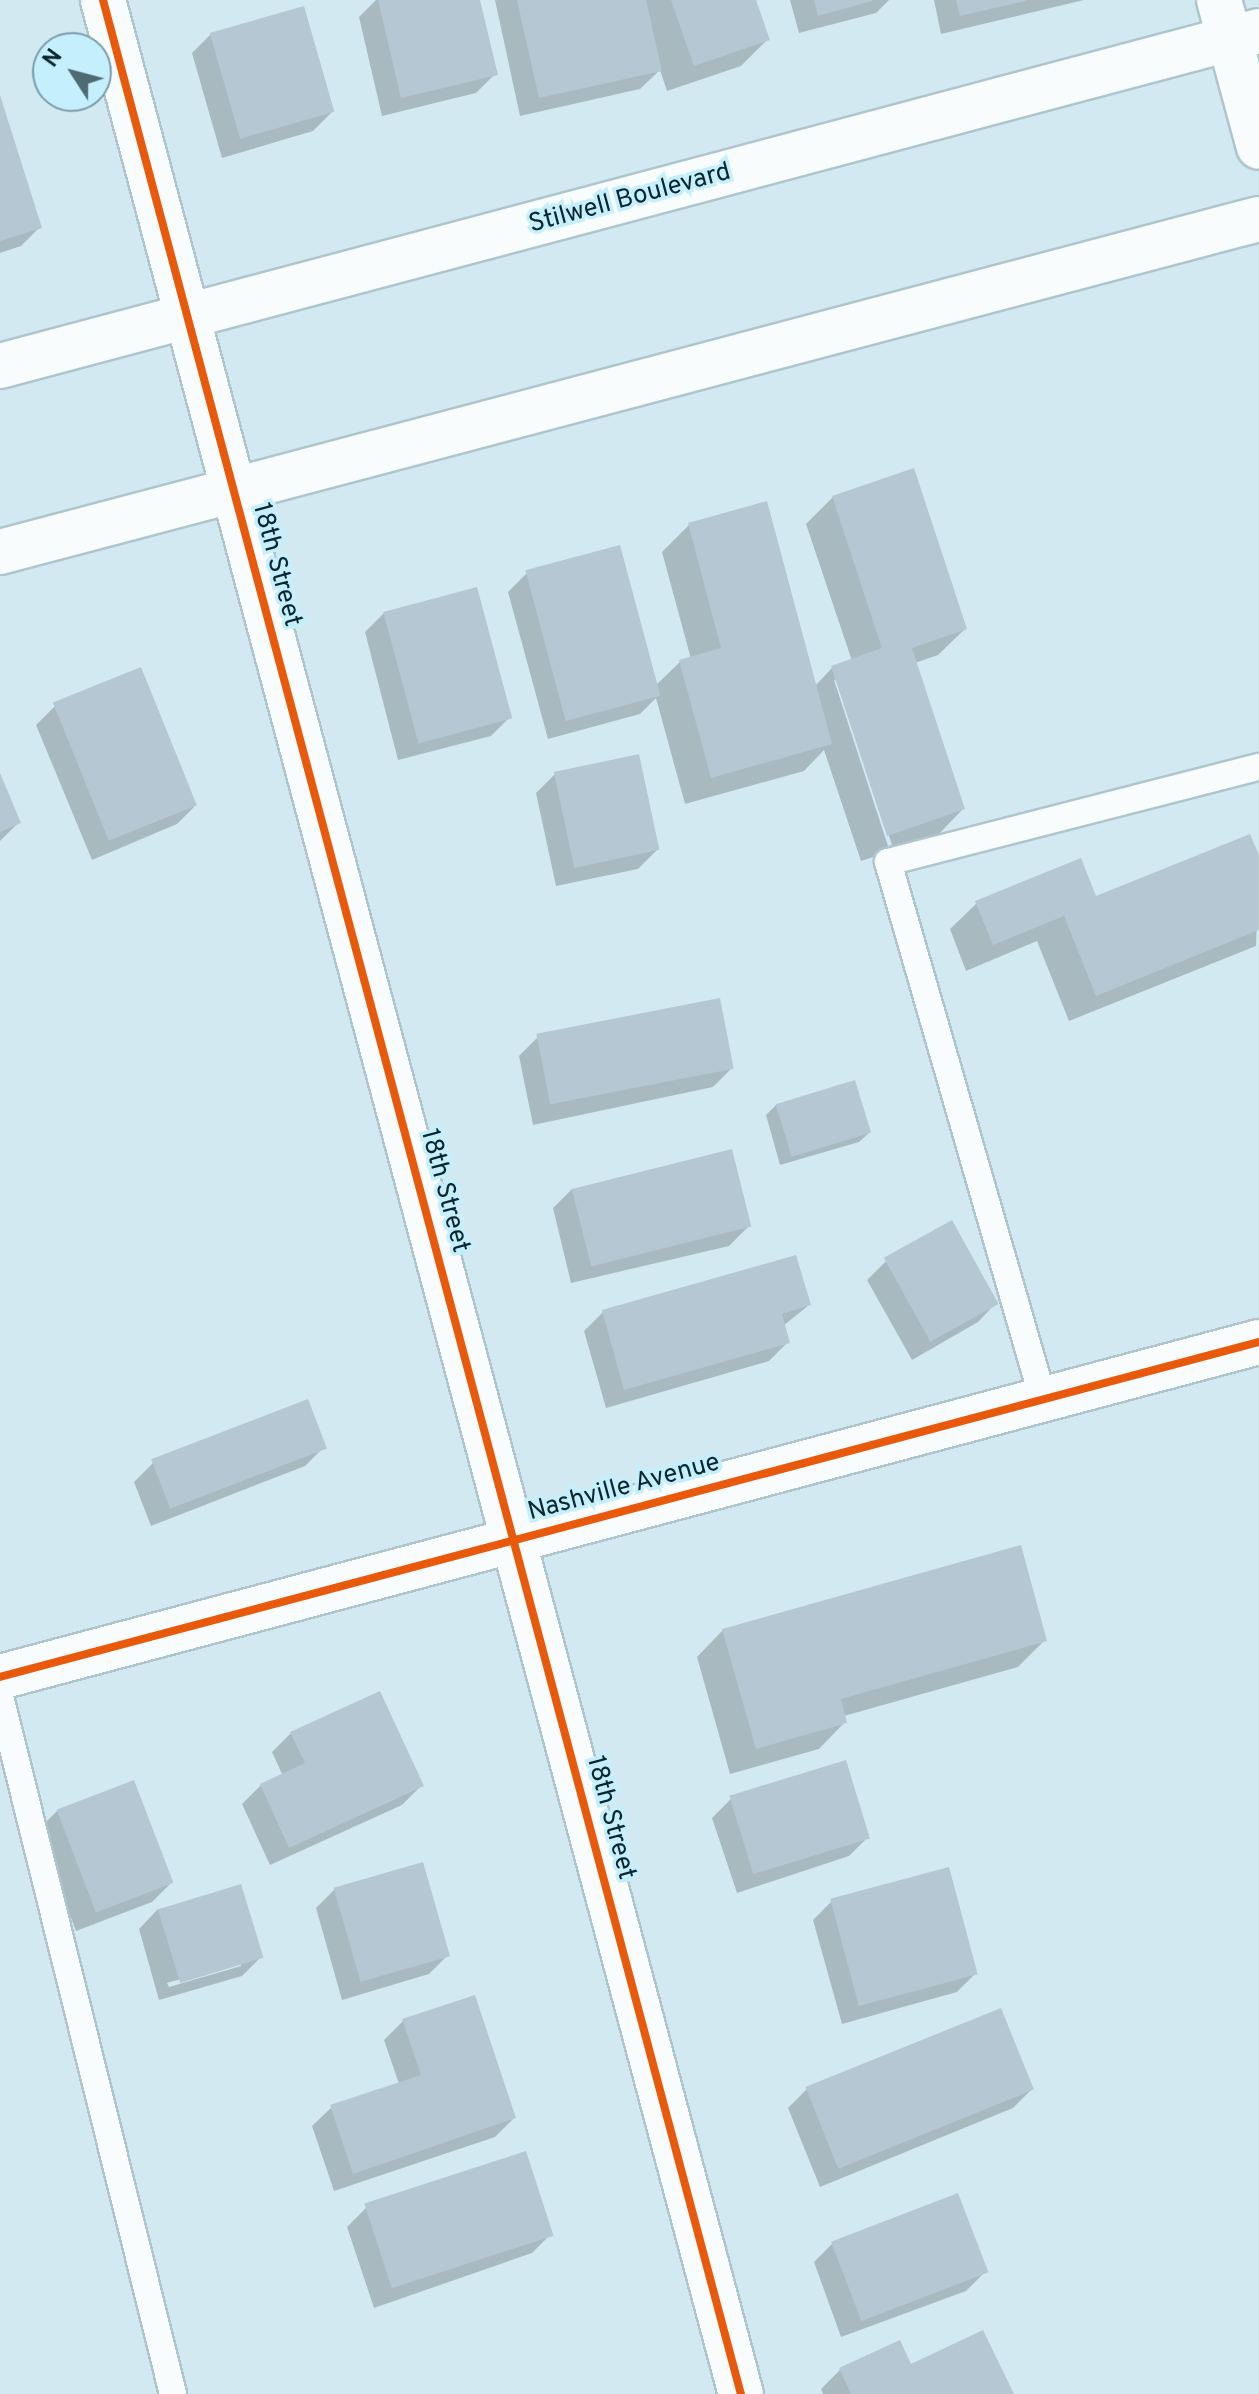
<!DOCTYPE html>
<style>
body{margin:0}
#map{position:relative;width:1259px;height:2394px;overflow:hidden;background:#d3e9f1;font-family:Overpass,sans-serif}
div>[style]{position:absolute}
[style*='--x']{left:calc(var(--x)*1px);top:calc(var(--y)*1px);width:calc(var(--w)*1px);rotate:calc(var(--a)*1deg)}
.shadow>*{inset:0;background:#0003}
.building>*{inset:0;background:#b4c7d3;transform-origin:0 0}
.roads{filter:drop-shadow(2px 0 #aec5cd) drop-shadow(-2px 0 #aec5cd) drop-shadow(0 2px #aec5cd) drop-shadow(0 -2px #aec5cd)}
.service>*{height:26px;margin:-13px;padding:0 13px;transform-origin:13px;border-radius:13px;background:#f8fcfd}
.minor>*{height:44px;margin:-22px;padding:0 22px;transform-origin:22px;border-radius:22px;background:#f8fcfd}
.tertiary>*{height:44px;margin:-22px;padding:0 22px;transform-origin:22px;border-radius:22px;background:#f8fcfd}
.cycleway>*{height:8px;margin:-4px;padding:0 4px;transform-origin:4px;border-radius:4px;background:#e8590c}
span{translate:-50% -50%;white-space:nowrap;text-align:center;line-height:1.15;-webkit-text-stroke:7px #c6effe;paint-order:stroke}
.street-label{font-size:26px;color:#07262f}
.north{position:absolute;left:32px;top:32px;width:80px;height:80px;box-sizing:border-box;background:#c6effe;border:2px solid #7a9fab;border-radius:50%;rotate:306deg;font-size:22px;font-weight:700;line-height:32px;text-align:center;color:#07262f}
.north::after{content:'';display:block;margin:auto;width:28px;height:36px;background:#4e6a73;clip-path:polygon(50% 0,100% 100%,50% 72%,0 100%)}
</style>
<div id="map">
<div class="shadow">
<div style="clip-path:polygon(376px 0,478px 0,495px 74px,476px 93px,382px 116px,359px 17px)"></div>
<div style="clip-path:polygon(495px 0,754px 0,768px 39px,741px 66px,667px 91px,660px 70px,640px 89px,520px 116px)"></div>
<div style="clip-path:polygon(790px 0,889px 0,876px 13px,799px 33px)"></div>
<div style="clip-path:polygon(934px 0,1084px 0,941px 34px)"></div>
<div style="clip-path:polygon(211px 34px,332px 112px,313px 131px,222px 158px,192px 53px)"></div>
<div style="clip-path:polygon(0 99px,40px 227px,21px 246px,0 253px)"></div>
<div style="clip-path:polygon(evenodd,833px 497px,965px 629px,938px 655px,915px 663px,963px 809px,937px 836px,861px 861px,824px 750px,804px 771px,685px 804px,656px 698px,640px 714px,548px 739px,508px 592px,527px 573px,656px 685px,680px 662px,691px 659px,662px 552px,689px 525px,815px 686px,832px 668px,852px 661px,806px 524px,833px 497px,834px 680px,838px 680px,892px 845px,888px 846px,834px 680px)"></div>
<div style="clip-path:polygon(384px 613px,510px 717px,491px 736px,398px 760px,365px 632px)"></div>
<div style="clip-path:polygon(55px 706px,196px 805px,177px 824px,92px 860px,36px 725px)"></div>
<div style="clip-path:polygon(555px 774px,657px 850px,638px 869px,556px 886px,536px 793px)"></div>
<div style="clip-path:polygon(0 778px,19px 822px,0 841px)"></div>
<div style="clip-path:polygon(1259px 861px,1256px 946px,1069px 1021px,1037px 941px,966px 971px,950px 929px,977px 903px,1095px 899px)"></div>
<div style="clip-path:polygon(538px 1037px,732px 1068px,713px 1087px,533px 1125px,519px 1056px)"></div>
<div style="clip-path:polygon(776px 1105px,869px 1133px,859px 1142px,780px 1165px,766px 1115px)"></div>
<div style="clip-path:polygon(572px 1189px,748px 1227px,729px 1246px,571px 1283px,553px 1208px)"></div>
<div style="clip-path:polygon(951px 1223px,996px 1303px,978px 1322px,912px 1360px,867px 1280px,886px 1261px)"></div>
<div style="clip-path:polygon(809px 1305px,783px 1326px,788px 1342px,769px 1361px,606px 1408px,584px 1331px,603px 1312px)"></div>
<div style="clip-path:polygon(324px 1447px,305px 1466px,151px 1526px,134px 1482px,153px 1463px)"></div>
<div style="clip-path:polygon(723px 1630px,1045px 1640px,1018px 1667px,844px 1716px,845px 1722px,819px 1749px,730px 1774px,697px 1657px)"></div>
<div style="clip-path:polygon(291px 1733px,421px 1786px,402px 1805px,270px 1865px,242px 1804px,261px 1785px,283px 1776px,272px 1752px)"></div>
<div style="clip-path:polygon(731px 1799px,868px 1837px,849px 1856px,737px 1893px,712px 1818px)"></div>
<div style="clip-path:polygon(57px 1811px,171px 1883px,152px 1902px,76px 1931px,38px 1830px)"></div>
<div style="clip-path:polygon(335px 1889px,448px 1955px,429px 1974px,342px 2000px,316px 1908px)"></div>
<div style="clip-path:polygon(832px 1901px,976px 1973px,957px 1992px,842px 2024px,813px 1920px)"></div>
<div style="clip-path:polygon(evenodd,158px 1909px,261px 1957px,242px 1976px,159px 2000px,139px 1929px,158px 1909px,241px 1962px,241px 1966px,169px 1987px,167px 1983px,241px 1962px)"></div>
<div style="clip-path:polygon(403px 2021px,514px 2118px,495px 2137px,334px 2191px,312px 2126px,332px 2107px,399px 2084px,384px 2040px)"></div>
<div style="clip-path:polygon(807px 2089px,1032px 2089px,1013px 2108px,820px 2187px,788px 2108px)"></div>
<div style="clip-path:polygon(366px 2208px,551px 2234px,532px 2253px,374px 2308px,347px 2227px)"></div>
<div style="clip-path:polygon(833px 2243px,985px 2272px,966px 2291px,841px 2337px,814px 2262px)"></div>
<div style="clip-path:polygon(910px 2367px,1011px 2394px,823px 2394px,821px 2389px,840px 2370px)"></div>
</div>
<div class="building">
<div style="clip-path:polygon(378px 0,480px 0,498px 75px,401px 98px)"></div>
<div style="clip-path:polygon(517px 0,646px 0,662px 71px,539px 98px)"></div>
<div style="clip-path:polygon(671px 0,756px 0,770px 40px,694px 66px)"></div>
<div style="clip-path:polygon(814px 0,872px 0,872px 1px,818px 16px)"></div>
<div style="clip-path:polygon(956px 0,1026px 0,1026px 1px,960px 16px)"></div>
<div style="left:304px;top:6px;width:110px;height:98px;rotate:74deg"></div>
<div style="clip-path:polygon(0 95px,42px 228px,0 241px)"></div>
<div style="clip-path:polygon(914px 468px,967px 629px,912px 648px,965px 809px,887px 836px,831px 666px,882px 648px,832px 496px)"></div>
<div style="clip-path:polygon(767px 501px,832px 744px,711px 778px,679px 660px,721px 648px,688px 523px)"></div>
<div style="left:620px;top:545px;width:156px;height:98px;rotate:75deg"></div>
<div style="left:477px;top:587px;width:136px;height:97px;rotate:75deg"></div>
<div style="left:141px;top:667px;width:149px;height:95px;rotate:68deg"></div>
<div style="left:639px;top:754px;width:98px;height:87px;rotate:78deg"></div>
<div style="clip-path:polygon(0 773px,21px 823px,0 832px)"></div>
<div style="clip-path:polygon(1250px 834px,1259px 855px,1259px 930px,1096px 996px,1064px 916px,993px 945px,975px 901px,1081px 858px,1096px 896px)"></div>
<div style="left:720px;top:998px;width:72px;height:187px;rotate:79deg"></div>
<div style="left:855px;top:1080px;width:55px;height:83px;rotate:73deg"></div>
<div style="left:732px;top:1149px;width:80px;height:165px;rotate:76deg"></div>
<div style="left:952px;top:1220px;width:96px;height:78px;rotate:61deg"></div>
<div style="clip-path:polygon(796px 1255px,811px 1305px,782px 1314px,790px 1343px,624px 1390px,602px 1310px)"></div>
<div style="left:308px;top:1399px;width:53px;height:168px;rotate:69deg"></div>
<div style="clip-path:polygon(1021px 1545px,1047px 1641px,841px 1699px,847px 1723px,756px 1749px,722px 1629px)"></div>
<div style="clip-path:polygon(380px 1691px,424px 1786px,289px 1848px,260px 1784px,305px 1763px,290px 1732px)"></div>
<div style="left:846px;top:1760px;width:82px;height:122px;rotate:73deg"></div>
<div style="left:134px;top:1780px;width:110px;height:83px;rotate:69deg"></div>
<div style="left:423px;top:1862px;width:98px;height:93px;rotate:74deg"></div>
<div style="left:949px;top:1867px;width:111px;height:123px;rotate:75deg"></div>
<div style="left:241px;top:1884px;width:77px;height:87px;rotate:73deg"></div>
<div style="clip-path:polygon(475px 1995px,516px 2118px,353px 2174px,330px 2105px,421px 2075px,402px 2019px)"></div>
<div style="left:1001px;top:2008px;width:88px;height:211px;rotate:68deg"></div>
<div style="left:526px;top:2151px;width:89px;height:170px;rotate:72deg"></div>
<div style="left:958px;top:2193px;width:85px;height:136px;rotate:69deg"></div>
<div style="clip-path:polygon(983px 2330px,1014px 2394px,851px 2394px,839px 2368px,900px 2340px,911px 2364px)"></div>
</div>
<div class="roads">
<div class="service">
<div style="--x:1043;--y:1399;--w:559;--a:-106.1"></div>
<div style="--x:888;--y:862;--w:383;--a:-14.4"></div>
<div style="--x:0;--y:1696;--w:719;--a:76.08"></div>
</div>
<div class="minor">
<div style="--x:103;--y:0;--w:2478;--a:75.08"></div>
<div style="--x:1219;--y:0;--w:152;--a:74.8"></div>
<div style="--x:0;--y:1677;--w:1303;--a:-14.9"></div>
</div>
<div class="tertiary">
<div style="--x:0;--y:366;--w:1303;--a:-14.9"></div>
<div style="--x:0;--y:552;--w:1302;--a:-14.82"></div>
</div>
</div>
<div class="cycleway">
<div style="--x:103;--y:0;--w:2478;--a:75.08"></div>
<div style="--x:0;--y:1677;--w:1303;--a:-14.9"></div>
</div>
<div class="street-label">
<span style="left:630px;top:199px;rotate:-15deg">Stilwell Boulevard</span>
<span style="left:276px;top:565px;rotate:75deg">18th Street</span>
<span style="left:444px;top:1191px;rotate:75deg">18th Street</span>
<span style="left:624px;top:1488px;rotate:-15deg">Nashville Avenue</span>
<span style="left:610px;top:1818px;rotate:75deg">18th Street</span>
</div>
<div class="north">N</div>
</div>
